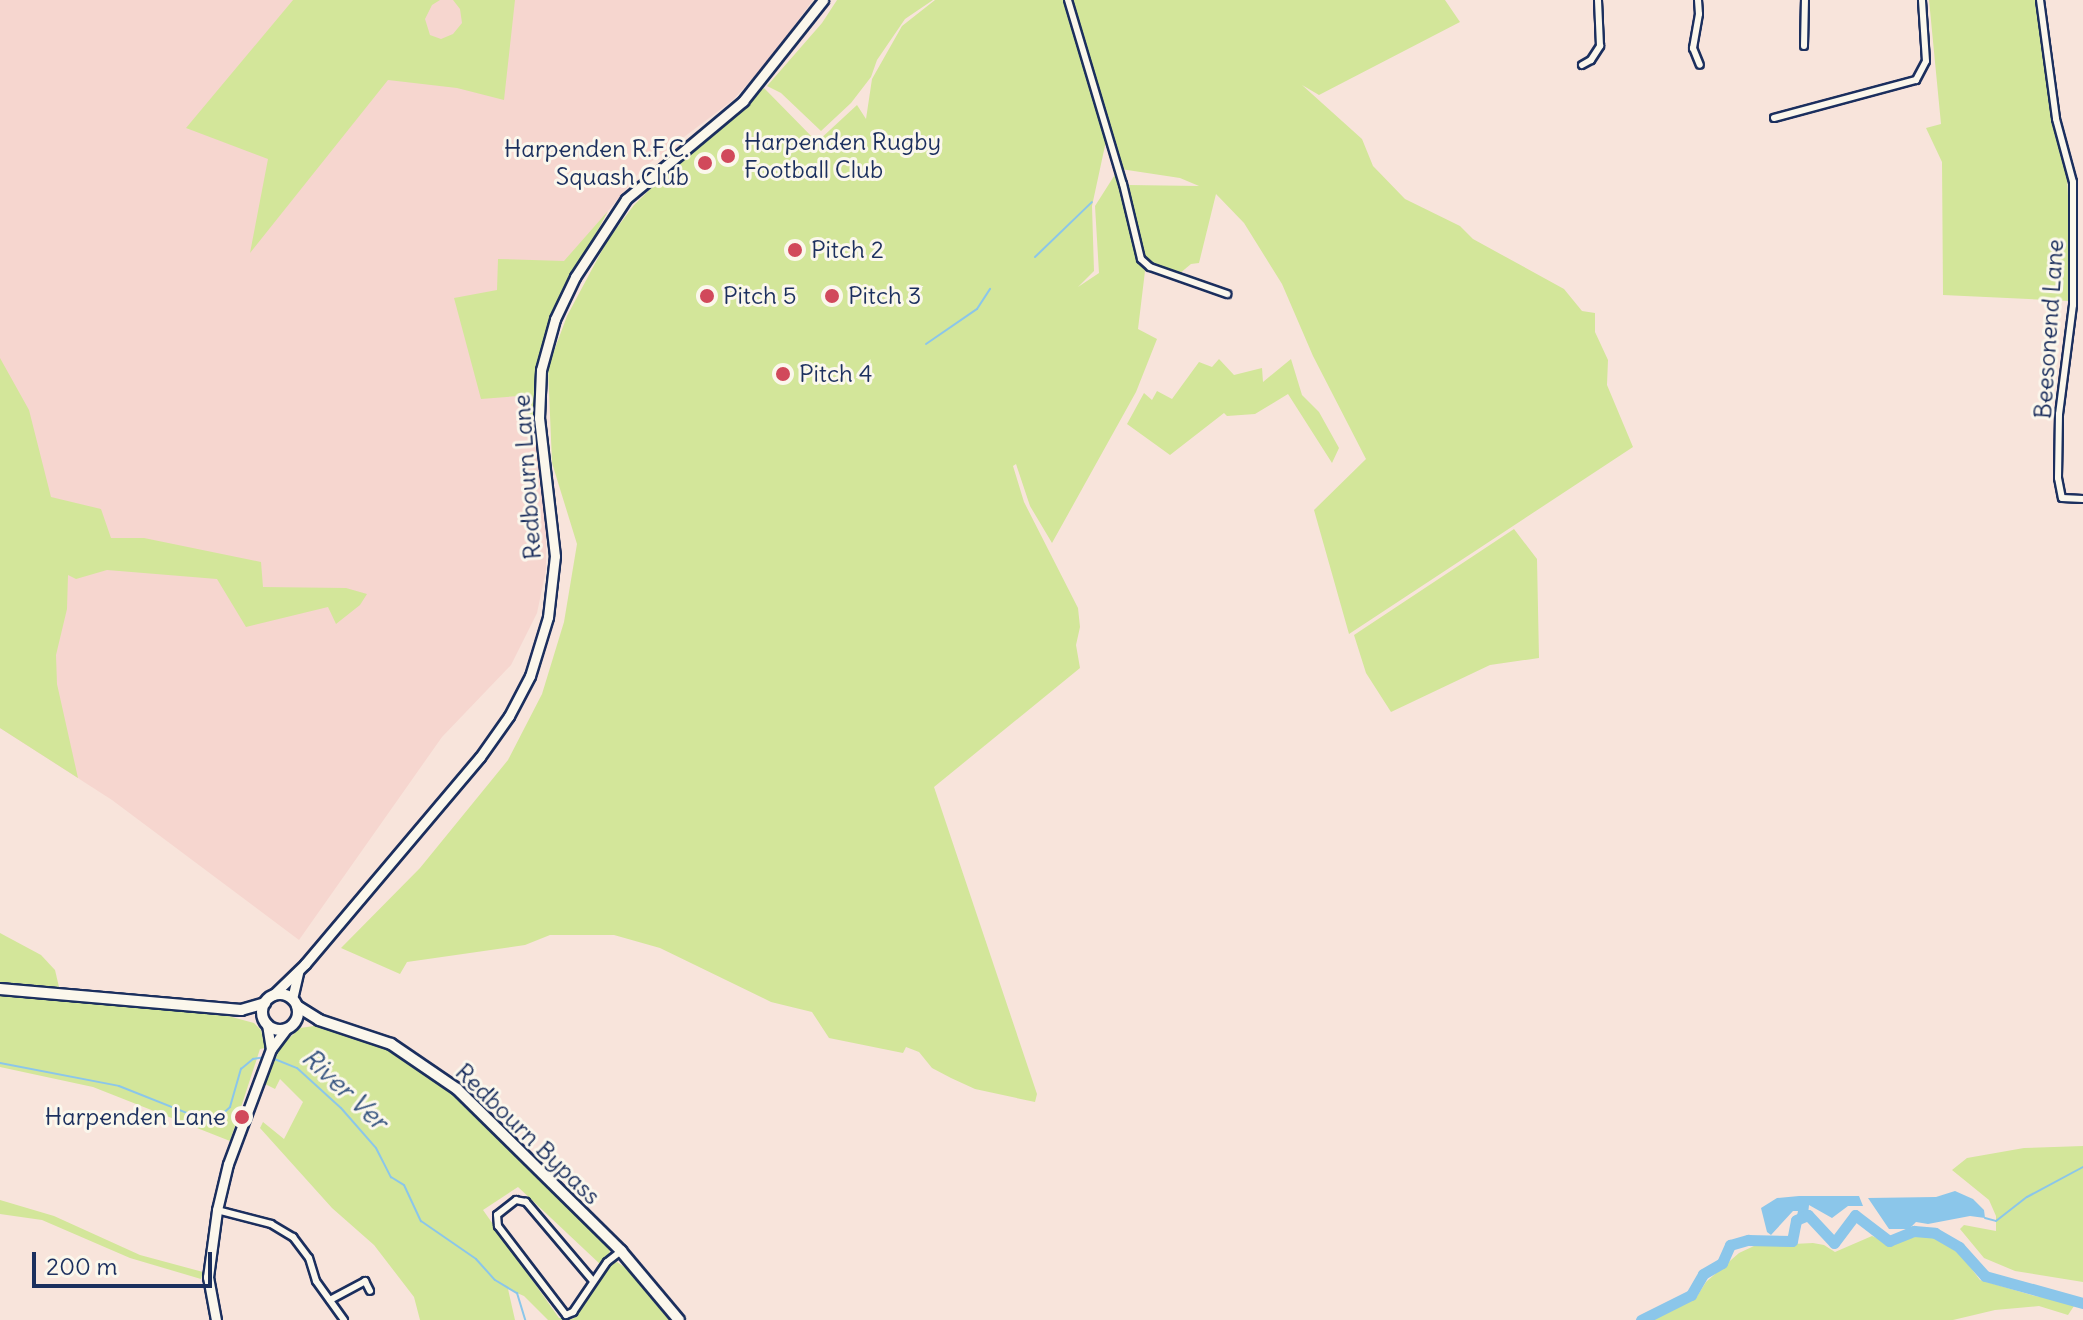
<!DOCTYPE html>
<style>
body{margin:0}
#map{position:relative;width:2083px;height:1320px;overflow:hidden;background:#f8e4db;font-family:Delius,sans-serif}
div>[style]{position:absolute}
[style*='--x']{left:calc(var(--x)*1px);top:calc(var(--y)*1px);width:calc(var(--w)*1px);rotate:calc(var(--a)*1deg)}
.built>*{inset:0;background:#f6d6cf}
.green>*{inset:0;background:#d3e69a}
.water>*{inset:0;background:#8bc6ea}
.stream>*{height:2px;margin:-1px;padding:0 1px;transform-origin:1px;border-radius:1px;background:#8bc6ea}
.river>*{height:11px;margin:-5.5px;padding:0 5.5px;transform-origin:5.5px;border-radius:5.5px;background:#8bc6ea}
.roads{filter:drop-shadow(2px 0 #1b2f5e) drop-shadow(-2px 0 #1b2f5e) drop-shadow(0 2px #1b2f5e) drop-shadow(0 -2px #1b2f5e)}
.street>*{height:6px;margin:-3px;padding:0 3px;transform-origin:3px;border-radius:3px;background:#fbf7ec}
.secondary>*{height:9px;margin:-4.5px;padding:0 4.5px;transform-origin:4.5px;border-radius:4.5px;background:#fbf7ec}
.primary>*{height:10px;margin:-5px;padding:0 5px;transform-origin:5px;border-radius:5px;background:#fbf7ec}
.primary>.ring{margin:-5px;padding:0;box-sizing:content-box;background:none;border:10px solid #fbf7ec;border-radius:50%}
.dots>*{width:22px;height:22px;translate:-50% -50%;box-sizing:border-box;border:4px solid #fbf7ec;border-radius:50%}
span{translate:-50% -50%;white-space:nowrap;text-align:center;line-height:1.15;-webkit-text-stroke:6px #fbf7ec;paint-order:stroke}
.poi-label{font-size:24px;color:#1b2f5e}
.left{translate:0 -50%;text-align:left}
.right{translate:-100% -50%;text-align:right}
.street-label{font-size:24px;color:#1b2f5e}
.water-label{font-size:26px;color:#375581;font-style:italic}
.scale{position:absolute;left:32px;top:1252px;width:180px;height:36px;box-sizing:border-box;border:4px solid #1b2f5e;border-top:0;padding-left:10px;font-size:24px;line-height:28px;white-space:nowrap;color:#1b2f5e;-webkit-text-stroke:6px #fbf7ec;paint-order:stroke}
</style>
<div id="map">
<div class="built">
<div style="clip-path:polygon(0 0,813px 0,768px 61px,733px 100px,643px 168px,608px 211px,551px 318px,537px 367px,535px 430px,546px 532px,546px 570px,537px 613px,511px 665px,442px 737px,299px 940px,112px 800px,0 728px)"></div>
</div>
<div class="green">
<div style="clip-path:polygon(293px 0,440px 0,432px 5px,425px 19px,430px 35px,441px 39px,453px 34px,462px 23px,460px 9px,453px 0,515px 0,504px 100px,457px 88px,388px 80px,250px 253px,268px 159px,186px 128px)"></div>
<div style="clip-path:polygon(837px 0,933px 0,905px 19px,877px 60px,871px 77px,851px 103px,821px 131px,781px 93px,767px 86px,822px 23px)"></div>
<div style="clip-path:polygon(935px 0,1445px 0,1460px 22px,1319px 95px,1302px 85px,1362px 139px,1373px 166px,1405px 199px,1460px 226px,1473px 239px,1564px 289px,1582px 311px,1595px 313px,1595px 332px,1608px 360px,1607px 385px,1633px 447px,1349px 634px,1314px 510px,1366px 459px,1313px 356px,1282px 284px,1244px 223px,1216px 194px,1199px 263px,1191px 264px,1179px 274px,1148px 263px,1138px 237px,1129px 185px,1199px 186px,1180px 178px,1114px 168px,1106px 141px,1092px 206px,1094px 271px,1078px 287px,1099px 273px,1095px 206px,1116px 173px,1134px 251px,1145px 271px,1138px 329px,1157px 339px,1136px 392px,1052px 543px,1030px 506px,1016px 464px,1013px 466px,1024px 502px,1078px 608px,1080px 627px,1076px 645px,1080px 668px,934px 787px,1037px 1094px,1035px 1102px,975px 1089px,951px 1078px,932px 1068px,919px 1052px,906px 1047px,903px 1053px,829px 1038px,812px 1012px,771px 1002px,660px 948px,614px 935px,550px 935px,525px 945px,407px 962px,400px 974px,341px 948px,420px 868px,508px 760px,542px 694px,564px 622px,577px 544px,552px 463px,548px 367px,567px 316px,607px 241px,634px 205px,691px 149px,764px 88px,817px 142px,857px 105px,866px 119px,872px 79px,902px 26px)"></div>
<div style="clip-path:polygon(1929px 0,2036px 0,2052px 116px,2067px 176px,2071px 256px,2069px 301px,1943px 295px,1942px 162px,1926px 128px,1941px 124px)"></div>
<div style="clip-path:polygon(608px 211px,551px 318px,537px 367px,535px 430px,518px 396px,481px 399px,454px 298px,497px 290px,498px 259px,564px 261px)"></div>
<div style="clip-path:polygon(0 358px,29px 410px,51px 497px,101px 509px,111px 538px,144px 538px,261px 562px,263px 587px,346px 588px,367px 594px,360px 605px,336px 624px,328px 607px,246px 627px,217px 579px,107px 570px,76px 579px,68px 575px,67px 609px,56px 655px,57px 684px,78px 778px,0 728px)"></div>
<div style="clip-path:polygon(1219px 359px,1234px 375px,1262px 368px,1263px 382px,1291px 359px,1302px 395px,1319px 412px,1339px 448px,1332px 463px,1288px 394px,1255px 414px,1227px 416px,1224px 413px,1170px 455px,1127px 424px,1144px 393px,1152px 400px,1157px 391px,1172px 399px,1199px 362px,1212px 367px)"></div>
<div style="clip-path:polygon(1514px 529px,1537px 559px,1539px 658px,1490px 665px,1391px 712px,1366px 673px,1354px 635px)"></div>
<div style="clip-path:polygon(0 933px,41px 955px,55px 970px,59px 987px,0 982px)"></div>
<div style="clip-path:polygon(0 994px,217px 1013px,254px 1023px,261px 1030px,265px 1048px,260px 1049px,230px 1141px,93px 1087px,0 1067px)"></div>
<div style="clip-path:polygon(314px 1026px,333px 1028px,386px 1048px,422px 1067px,476px 1111px,610px 1247px,609px 1256px,601px 1265px,518px 1187px,483px 1210px,559px 1318px,573px 1319px,608px 1266px,617px 1262px,630px 1271px,675px 1320px,548px 1320px,524px 1296px,508px 1289px,515px 1320px,420px 1320px,414px 1297px,374px 1245px,332px 1208px,260px 1128px,263px 1122px,284px 1139px,303px 1102px,280px 1079px,275px 1089px,265px 1084px,281px 1046px,300px 1028px)"></div>
<div style="clip-path:polygon(2083px 1146px,2083px 1282px,2015px 1271px,1984px 1258px,1960px 1229px,1964px 1225px,1996px 1231px,1996px 1216px,1989px 1200px,1952px 1170px,1967px 1158px,2024px 1148px)"></div>
<div style="clip-path:polygon(0 1200px,54px 1216px,140px 1255px,203px 1272px,201px 1279px,130px 1258px,42px 1220px,0 1214px)"></div>
<div style="clip-path:polygon(1922px 1235px,1939px 1239px,1962px 1256px,1980px 1280px,2035px 1296px,2076px 1303px,2068px 1315px,2039px 1306px,1995px 1310px,1953px 1320px,1653px 1320px,1676px 1305px,1696px 1298px,1706px 1282px,1739px 1253px,1754px 1246px,1813px 1243px,1824px 1245px,1835px 1252px,1872px 1236px,1890px 1244px)"></div>
</div>
<div class="water">
<div style="clip-path:polygon(1955px 1191px,1973px 1199px,1984px 1210px,1985px 1218px,1970px 1216px,1928px 1224px,1916px 1222px,1909px 1229px,1889px 1229px,1868px 1198px,1936px 1197px)"></div>
<div style="clip-path:polygon(1799px 1196px,1859px 1196px,1863px 1206px,1848px 1206px,1832px 1218px,1809px 1205px,1808px 1215px,1796px 1220px,1798px 1211px,1793px 1211px,1771px 1235px,1767px 1232px,1761px 1208px,1777px 1198px)"></div>
</div>
<div class="stream">
<div style="--x:1035;--y:257;--w:79;--a:-44"></div>
<div style="--x:926;--y:344;--w:62;--a:-34.5"></div>
<div style="--x:977;--y:309;--w:24;--a:-57"></div>
<div style="--x:272;--y:1058;--w:27;--a:22"></div>
<div style="--x:297;--y:1068;--w:59;--a:42.3"></div>
<div style="--x:341;--y:1108;--w:53;--a:48.8"></div>
<div style="--x:376;--y:1148;--w:33;--a:63"></div>
<div style="--x:391;--y:1177;--w:15;--a:32"></div>
<div style="--x:404;--y:1185;--w:40;--a:65"></div>
<div style="--x:421;--y:1221;--w:67;--a:34.6"></div>
<div style="--x:476;--y:1259;--w:28;--a:48"></div>
<div style="--x:495;--y:1280;--w:26;--a:31"></div>
<div style="--x:517;--y:1293;--w:28;--a:73"></div>
<div style="--x:0;--y:1063;--w:121;--a:10.9"></div>
<div style="--x:119;--y:1086;--w:89;--a:21.7"></div>
<div style="--x:202;--y:1119;--w:17;--a:-7"></div>
<div style="--x:219;--y:1117;--w:15;--a:-42"></div>
<div style="--x:230;--y:1107;--w:40;--a:-74"></div>
<div style="--x:241;--y:1069;--w:16;--a:-40"></div>
<div style="--x:253;--y:1059;--w:13;--a:-9"></div>
<div style="--x:1985;--y:1218;--w:11;--a:15"></div>
<div style="--x:1996;--y:1221;--w:39;--a:-38"></div>
<div style="--x:2027;--y:1197;--w:64;--a:-28.2"></div>
</div>
<div class="river">
<div style="--x:1641;--y:1320;--w:56;--a:-26.6"></div>
<div style="--x:1691;--y:1295;--w:24;--a:-60"></div>
<div style="--x:1703;--y:1274;--w:22;--a:-30"></div>
<div style="--x:1722;--y:1263;--w:20;--a:-66"></div>
<div style="--x:1730;--y:1245;--w:19;--a:-16"></div>
<div style="--x:1748;--y:1240;--w:44;--a:1.3"></div>
<div style="--x:1792;--y:1241;--w:21;--a:-79"></div>
<div style="--x:1796;--y:1220;--w:13;--a:-23"></div>
<div style="--x:1808;--y:1215;--w:38;--a:47"></div>
<div style="--x:1834;--y:1243;--w:35;--a:-53"></div>
<div style="--x:1855;--y:1215;--w:43;--a:37.4"></div>
<div style="--x:1889;--y:1241;--w:27;--a:-22"></div>
<div style="--x:1914;--y:1231;--w:21;--a:5"></div>
<div style="--x:1935;--y:1233;--w:28;--a:30"></div>
<div style="--x:1959;--y:1247;--w:39;--a:48"></div>
<div style="--x:1985;--y:1276;--w:102;--a:15.4"></div>
</div>
<div class="roads">
<div class="street">
<div style="--x:1068;--y:0;--w:192;--a:73.4"></div>
<div style="--x:1123;--y:184;--w:77;--a:76.5"></div>
<div style="--x:1141;--y:259;--w:12;--a:42"></div>
<div style="--x:1150;--y:267;--w:82;--a:19.3"></div>
<div style="--x:1698;--y:0;--w:14;--a:86"></div>
<div style="--x:1699;--y:14;--w:35;--a:100"></div>
<div style="--x:1693;--y:48;--w:18;--a:68"></div>
<div style="--x:2040;--y:0;--w:120;--a:82.3"></div>
<div style="--x:2056;--y:119;--w:65;--a:74.9"></div>
<div style="--x:2073;--y:182;--w:123;--a:90"></div>
<div style="--x:2073;--y:305;--w:110;--a:97.3"></div>
<div style="--x:2059;--y:414;--w:64;--a:90.9"></div>
<div style="--x:2058;--y:478;--w:20;--a:79"></div>
<div style="--x:2062;--y:498;--w:21;--a:3"></div>
<div style="--x:1804;--y:46;--w:46;--a:-88.8"></div>
<div style="--x:1582;--y:65;--w:10;--a:-29"></div>
<div style="--x:1591;--y:60;--w:17;--a:-57"></div>
<div style="--x:1600;--y:46;--w:46;--a:-92.5"></div>
<div style="--x:1774;--y:118;--w:147;--a:-15"></div>
<div style="--x:1916;--y:80;--w:21;--a:-62"></div>
<div style="--x:1926;--y:61;--w:61;--a:-93.8"></div>
<div style="--x:217;--y:1210;--w:56;--a:14.5"></div>
<div style="--x:271;--y:1224;--w:26;--a:31"></div>
<div style="--x:293;--y:1237;--w:26;--a:53"></div>
<div style="--x:309;--y:1258;--w:24;--a:73"></div>
<div style="--x:316;--y:1281;--w:48;--a:54.3"></div>
<div style="--x:593;--y:1281;--w:104;--a:-130.3"></div>
<div style="--x:526;--y:1202;--w:10;--a:-169"></div>
<div style="--x:516;--y:1200;--w:24;--a:142"></div>
<div style="--x:497;--y:1215;--w:11;--a:85"></div>
<div style="--x:498;--y:1226;--w:112;--a:52.6"></div>
<div style="--x:566;--y:1315;--w:8;--a:-23"></div>
<div style="--x:573;--y:1312;--w:60;--a:-55.8"></div>
<div style="--x:607;--y:1262;--w:18;--a:-38"></div>
<div style="--x:330;--y:1300;--w:40;--a:-28"></div>
<div style="--x:365;--y:1281;--w:11;--a:63"></div>
</div>
<div class="secondary">
<div style="--x:273;--y:995;--w:45;--a:-44.1"></div>
<div style="--x:305;--y:964;--w:271;--a:-49.8"></div>
<div style="--x:480;--y:757;--w:50;--a:-54.7"></div>
<div style="--x:509;--y:716;--w:45;--a:-62.3"></div>
<div style="--x:530;--y:676;--w:62;--a:-73"></div>
<div style="--x:548;--y:617;--w:61;--a:-83.5"></div>
<div style="--x:555;--y:556;--w:139;--a:-96.6"></div>
<div style="--x:539;--y:418;--w:48;--a:-87.6"></div>
<div style="--x:541;--y:370;--w:53;--a:-74.6"></div>
<div style="--x:555;--y:319;--w:47;--a:-64.5"></div>
<div style="--x:575;--y:277;--w:93;--a:-56.8"></div>
<div style="--x:626;--y:199;--w:153;--a:-39.9"></div>
<div style="--x:743;--y:101;--w:129;--a:-51.6"></div>
<div style="--x:292;--y:999;--w:28;--a:-77"></div>
<div style="--x:267;--y:1024;--w:25;--a:81"></div>
<div style="--x:216;--y:1320;--w:44;--a:-100.5"></div>
<div style="--x:208;--y:1277;--w:68;--a:-82.3"></div>
<div style="--x:217;--y:1210;--w:47;--a:-76.6"></div>
<div style="--x:228;--y:1164;--w:123;--a:-69.5"></div>
<div style="--x:271;--y:1049;--w:25;--a:-53"></div>
</div>
<div class="primary">
<div style="--x:0;--y:989;--w:242;--a:5"></div>
<div style="--x:241;--y:1010;--w:25;--a:-16"></div>
<div class="ring" style="left:262px;top:994px;width:26px;height:26px"></div>
<div style="--x:297;--y:1006;--w:26;--a:32"></div>
<div style="--x:319;--y:1020;--w:76;--a:18.4"></div>
<div style="--x:391;--y:1044;--w:80;--a:34.3"></div>
<div style="--x:457;--y:1089;--w:231;--a:44.6"></div>
<div style="--x:621;--y:1251;--w:90;--a:50"></div>
</div>
</div>
<div class="dots">
<div style="left:728px;top:156px;background:#d1495b"></div>
<div style="left:705px;top:163px;background:#d1495b"></div>
<div style="left:795px;top:250px;background:#d1495b"></div>
<div style="left:707px;top:296px;background:#d1495b"></div>
<div style="left:832px;top:296px;background:#d1495b"></div>
<div style="left:783px;top:374px;background:#d1495b"></div>
<div style="left:242px;top:1117px;background:#d1495b"></div>
</div>
<div class="poi-label">
<span class="left" style="left:744px;top:156px">Harpenden Rugby<br>Football Club</span>
<span class="right" style="left:689px;top:163px">Harpenden R.F.C.<br>Squash Club</span>
<span class="left" style="left:811px;top:250px">Pitch 2</span>
<span class="left" style="left:723px;top:296px">Pitch 5</span>
<span class="left" style="left:848px;top:296px">Pitch 3</span>
<span class="left" style="left:799px;top:374px">Pitch 4</span>
<span class="right" style="left:226px;top:1117px">Harpenden Lane</span>
</div>
<div class="street-label">
<span style="left:2049px;top:329px;rotate:-86deg">Beesonend Lane</span>
<span style="left:527px;top:477px;rotate:-94deg">Redbourn Lane</span>
<span style="left:528px;top:1134px;rotate:44deg">Redbourn Bypass</span>
</div>
<div class="water-label">
<span style="left:345px;top:1089px;rotate:43deg">River Ver</span>
</div>
<div class="scale">200 m</div>
</div>
